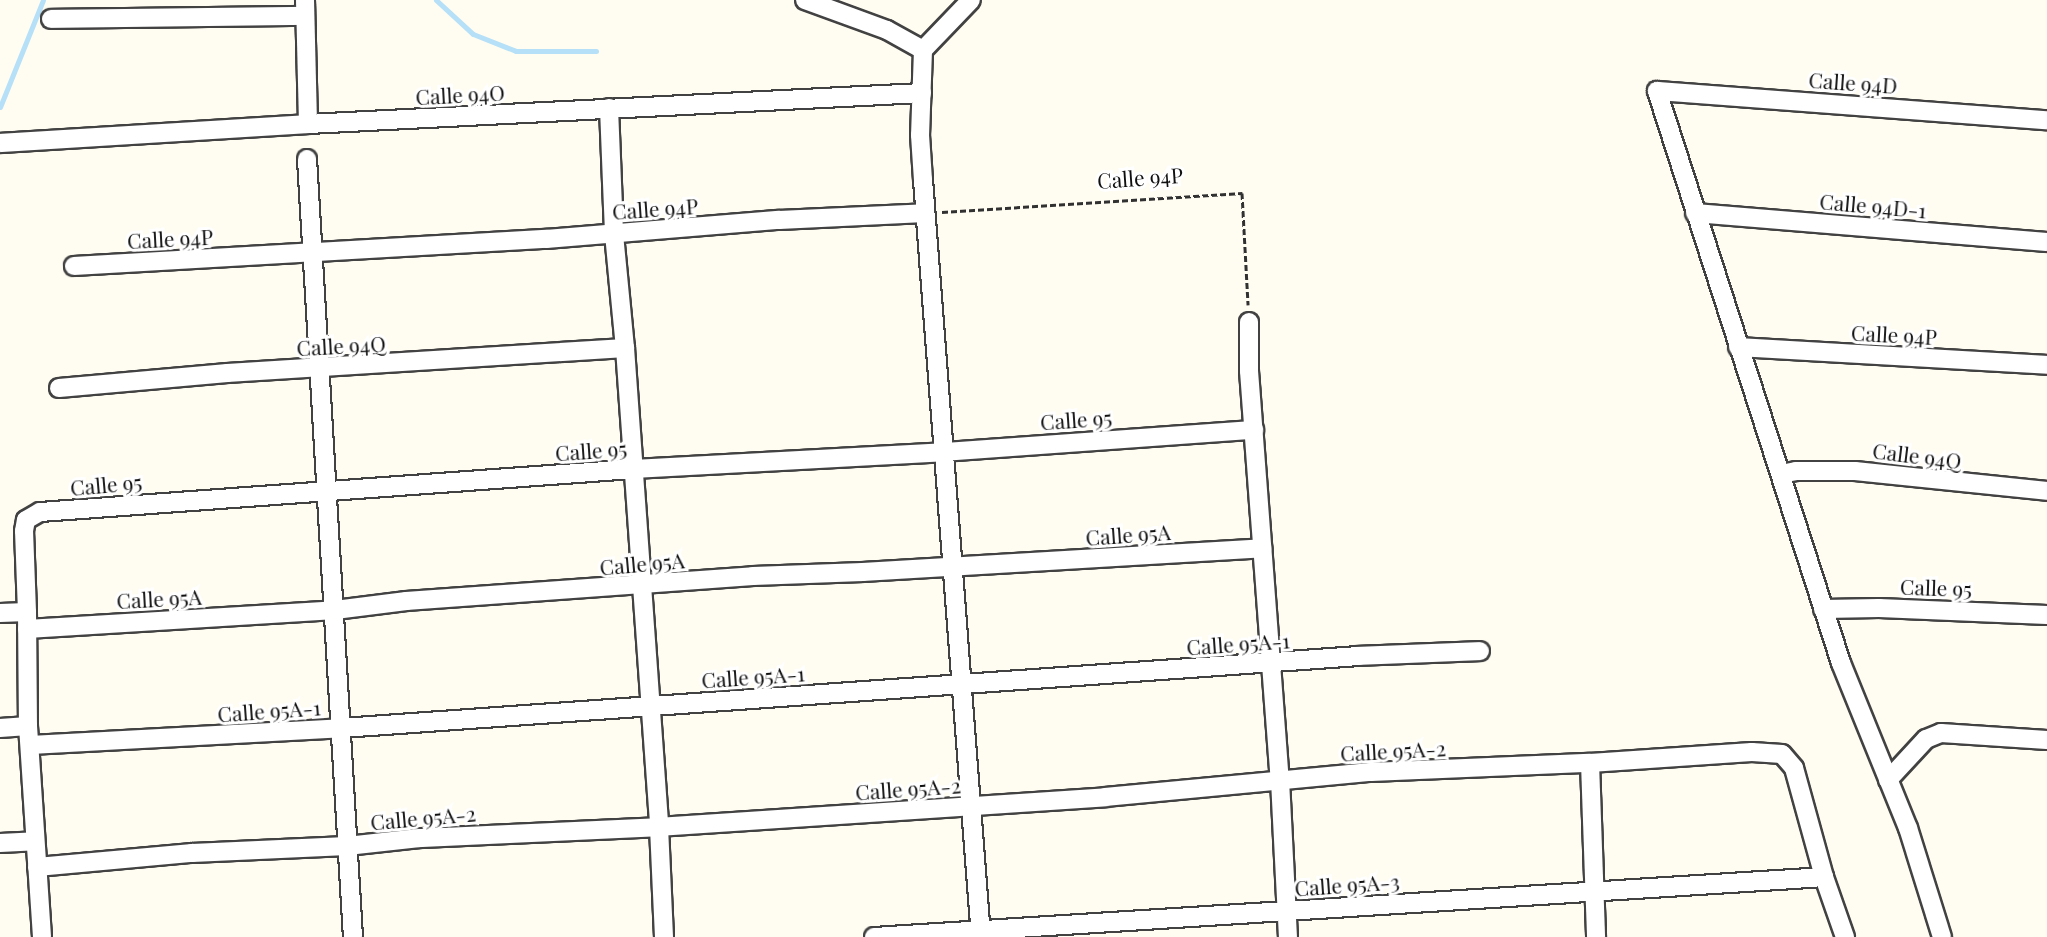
<!DOCTYPE html>
<style>
body{margin:0}
#map{position:relative;width:2047px;height:937px;overflow:hidden;background:#fffcf1;font-family:"Playfair Display",serif}
div>[style]{position:absolute}
[style*='--x']{left:calc(var(--x)*1px);top:calc(var(--y)*1px);width:calc(var(--w)*1px);rotate:calc(var(--a)*1deg)}
.stream>*{height:5px;margin:-2.5px;padding:0 2.5px;transform-origin:2.5px;border-radius:2.5px;background:#b5e0f7}
.path>*{height:3px;margin-top:-1.5px;transform-origin:0;background:repeating-linear-gradient(90deg,#313131 0 6px,transparent 0 9px)}
.roads{filter:drop-shadow(2px 0 #424242) drop-shadow(-2px 0 #424242) drop-shadow(0 2px #424242) drop-shadow(0 -2px #424242)}
.minor>*{height:18px;margin:-9px;padding:0 9px;transform-origin:9px;border-radius:9px;background:#fff}
span{translate:-50% -50%;white-space:nowrap;text-align:center;line-height:1.15;-webkit-text-stroke:6px #fff;paint-order:stroke}
.street-label{font-size:21px;color:#0f0f0f}
</style>
<div id="map">
<div class="stream">
<div style="--x:436;--y:0;--w:50;--a:42.6"></div>
<div style="--x:473;--y:34;--w:46;--a:21.6"></div>
<div style="--x:516;--y:51;--w:80;--a:0"></div>
<div style="--x:0;--y:107;--w:115;--a:-68.1"></div>
</div>
<div class="path">
<div style="--x:942;--y:212;--w:301;--a:-3.6"></div>
<div style="--x:1242;--y:193;--w:112;--a:86.9"></div>
</div>
<div class="roads">
<div class="minor">
<div style="--x:305;--y:0;--w:124;--a:88.6"></div>
<div style="--x:805;--y:0;--w:87;--a:20.1"></div>
<div style="--x:887;--y:30;--w:41;--a:29.1"></div>
<div style="--x:923;--y:50;--w:85;--a:92"></div>
<div style="--x:920;--y:135;--w:45;--a:86.2"></div>
<div style="--x:923;--y:180;--w:759;--a:85.62"></div>
<div style="--x:51;--y:19;--w:252;--a:-0.7"></div>
<div style="--x:923;--y:50;--w:69;--a:-46.2"></div>
<div style="--x:609;--y:108;--w:126;--a:87.7"></div>
<div style="--x:614;--y:234;--w:115;--a:84.5"></div>
<div style="--x:625;--y:348;--w:480;--a:85.9"></div>
<div style="--x:659;--y:827;--w:110;--a:87.4"></div>
<div style="--x:0;--y:143;--w:309;--a:-3.5"></div>
<div style="--x:308;--y:124;--w:615;--a:-2.89"></div>
<div style="--x:307;--y:159;--w:779;--a:86.62"></div>
<div style="--x:1695;--y:213;--w:353;--a:4.7"></div>
<div style="--x:74;--y:266;--w:473;--a:-3.3"></div>
<div style="--x:546;--y:239;--w:234;--a:-4.7"></div>
<div style="--x:779;--y:220;--w:146;--a:-2.7"></div>
<div style="--x:1249;--y:322;--w:49;--a:90"></div>
<div style="--x:1249;--y:371;--w:410;--a:85.7"></div>
<div style="--x:1280;--y:780;--w:157;--a:87.1"></div>
<div style="--x:1738;--y:347;--w:310;--a:3.3"></div>
<div style="--x:59;--y:388;--w:169;--a:-5.1"></div>
<div style="--x:227;--y:373;--w:399;--a:-3.6"></div>
<div style="--x:1781;--y:474;--w:15;--a:-11"></div>
<div style="--x:1796;--y:471;--w:59;--a:0"></div>
<div style="--x:1855;--y:471;--w:193;--a:5.9"></div>
<div style="--x:1823;--y:609;--w:56;--a:-1"></div>
<div style="--x:1879;--y:608;--w:168;--a:2.4"></div>
<div style="--x:27;--y:612;--w:81;--a:-92.1"></div>
<div style="--x:24;--y:531;--w:11;--a:-80"></div>
<div style="--x:26;--y:520;--w:16;--a:-30"></div>
<div style="--x:40;--y:512;--w:595;--a:-4.15"></div>
<div style="--x:633;--y:469;--w:311;--a:-3.1"></div>
<div style="--x:944;--y:452;--w:311;--a:-4.1"></div>
<div style="--x:0;--y:613;--w:27;--a:-2"></div>
<div style="--x:27;--y:612;--w:114;--a:89.5"></div>
<div style="--x:28;--y:726;--w:211;--a:86.2"></div>
<div style="--x:27;--y:629;--w:309;--a:-3.5"></div>
<div style="--x:335;--y:610;--w:72;--a:-7.2"></div>
<div style="--x:406;--y:601;--w:348;--a:-4.1"></div>
<div style="--x:753;--y:576;--w:110;--a:-2.1"></div>
<div style="--x:863;--y:572;--w:400;--a:-3.4"></div>
<div style="--x:0;--y:728;--w:28;--a:-4"></div>
<div style="--x:30;--y:745;--w:312;--a:-3.1"></div>
<div style="--x:342;--y:728;--w:1019;--a:-4.05"></div>
<div style="--x:1358;--y:656;--w:122;--a:-2.3"></div>
<div style="--x:1590;--y:763;--w:174;--a:88"></div>
<div style="--x:1888;--y:780;--w:56;--a:-47.2"></div>
<div style="--x:1926;--y:739;--w:16;--a:-22"></div>
<div style="--x:1941;--y:733;--w:106;--a:3.8"></div>
<div style="--x:0;--y:843;--w:35;--a:-3"></div>
<div style="--x:37;--y:867;--w:156;--a:-5.2"></div>
<div style="--x:192;--y:853;--w:155;--a:-2.6"></div>
<div style="--x:347;--y:846;--w:73;--a:-6.3"></div>
<div style="--x:420;--y:838;--w:239;--a:-2.6"></div>
<div style="--x:659;--y:827;--w:447;--a:-3.8"></div>
<div style="--x:1105;--y:797;--w:267;--a:-5.4"></div>
<div style="--x:1371;--y:772;--w:219;--a:-2.4"></div>
<div style="--x:1590;--y:763;--w:162;--a:-3.9"></div>
<div style="--x:1752;--y:752;--w:30;--a:4"></div>
<div style="--x:1782;--y:754;--w:18;--a:49"></div>
<div style="--x:1794;--y:768;--w:113;--a:74.6"></div>
<div style="--x:1824;--y:877;--w:64;--a:70.7"></div>
<div style="--x:874;--y:937;--w:952;--a:-3.61"></div>
<div style="--x:1942;--y:937;--w:114;--a:-107.3"></div>
<div style="--x:1908;--y:828;--w:178;--a:-112.1"></div>
<div style="--x:1841;--y:663;--w:601;--a:-107.83"></div>
<div style="--x:1657;--y:91;--w:391;--a:4.3"></div>
</div>
</div>
<div class="street-label">
<span style="left:1853px;top:82px;rotate:4deg">Calle 94D</span>
<span style="left:460px;top:94px;rotate:-3deg">Calle 94O</span>
<span style="left:1140px;top:177px;rotate:-4deg">Calle 94P</span>
<span style="left:1873px;top:205px;rotate:5deg">Calle 94D-1</span>
<span style="left:655px;top:208px;rotate:-4deg">Calle 94P</span>
<span style="left:170px;top:238px;rotate:-3deg">Calle 94P</span>
<span style="left:1894px;top:334px;rotate:3deg">Calle 94P</span>
<span style="left:341px;top:345px;rotate:-3deg">Calle 94Q</span>
<span style="left:1076px;top:419px;rotate:-4deg">Calle 95</span>
<span style="left:591px;top:450px;rotate:-4deg">Calle 95</span>
<span style="left:1917px;top:455px;rotate:7deg">Calle 94Q</span>
<span style="left:106px;top:484px;rotate:-5deg">Calle 95</span>
<span style="left:1128px;top:534px;rotate:-4deg">Calle 95A</span>
<span style="left:642px;top:563px;rotate:-5deg">Calle 95A</span>
<span style="left:1936px;top:587px;rotate:2deg">Calle 95</span>
<span style="left:159px;top:598px;rotate:-3deg">Calle 95A</span>
<span style="left:1238px;top:643px;rotate:-4deg">Calle 95A-1</span>
<span style="left:753px;top:676px;rotate:-4deg">Calle 95A-1</span>
<span style="left:269px;top:710px;rotate:-4deg">Calle 95A-1</span>
<span style="left:1393px;top:750px;rotate:-3deg">Calle 95A-2</span>
<span style="left:908px;top:788px;rotate:-4deg">Calle 95A-2</span>
<span style="left:423px;top:817px;rotate:-5deg">Calle 95A-2</span>
<span style="left:1347px;top:884px;rotate:-4deg">Calle 95A-3</span>
</div>
</div>
